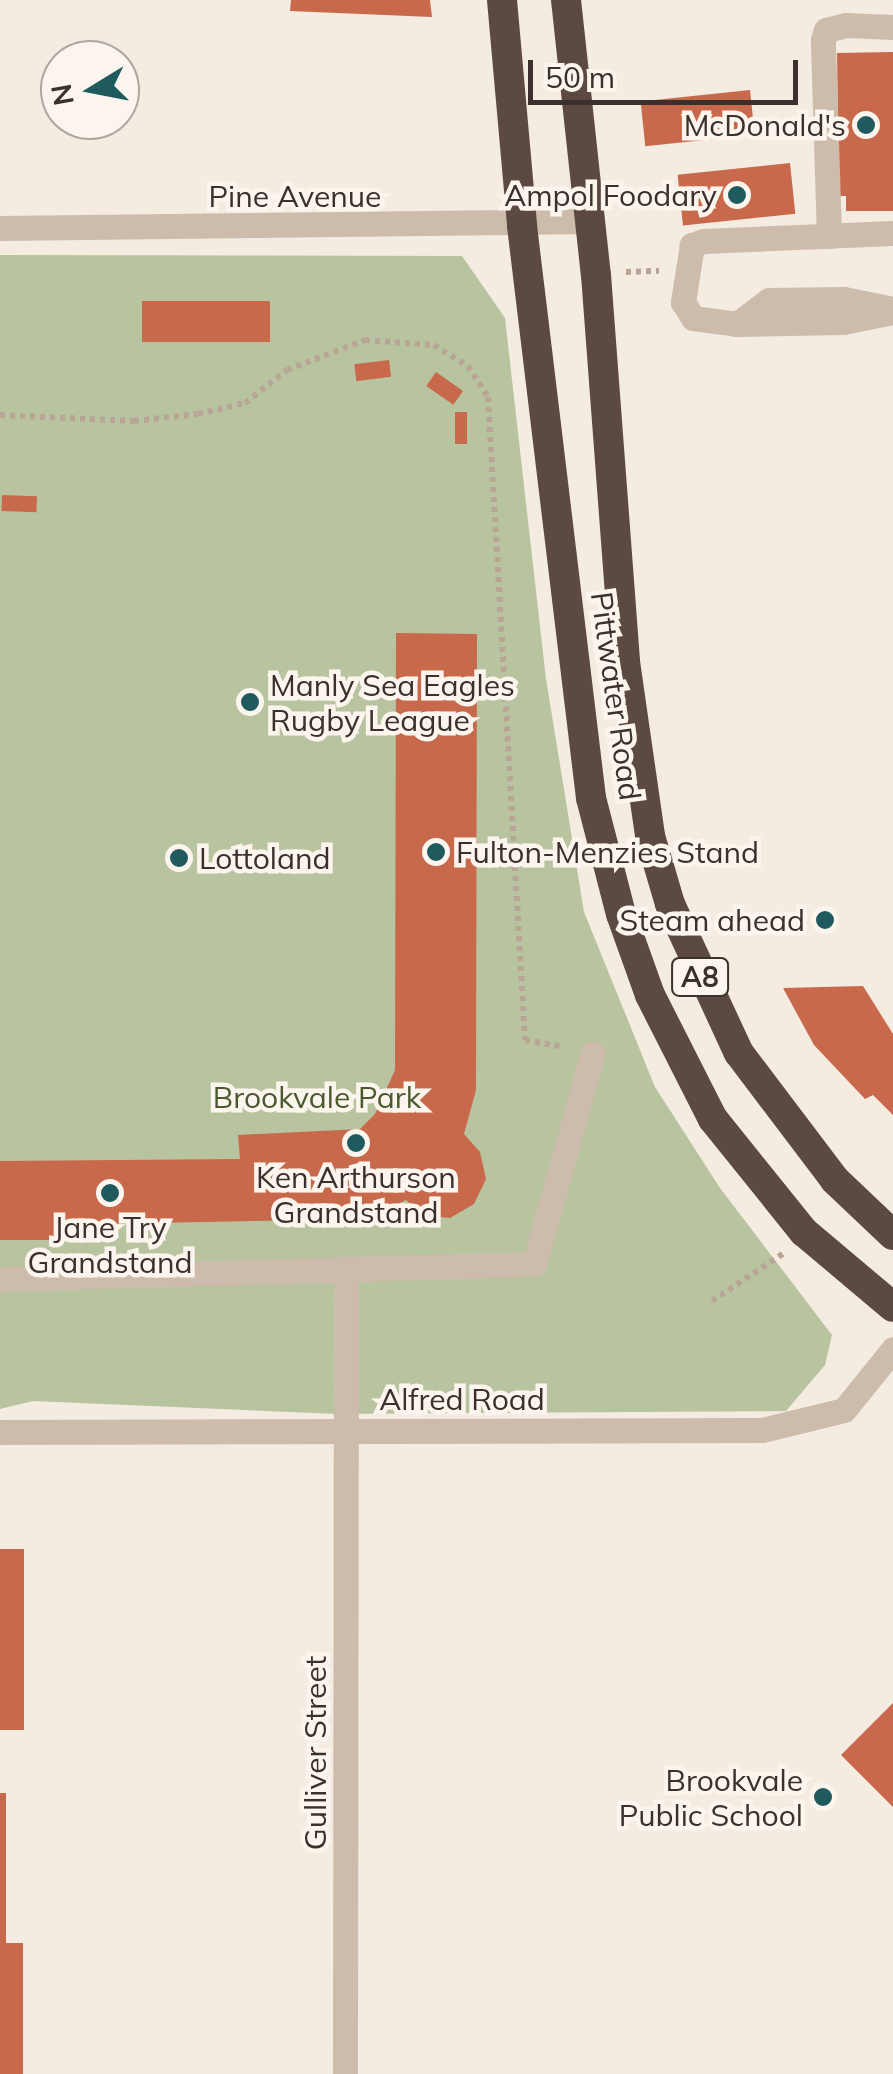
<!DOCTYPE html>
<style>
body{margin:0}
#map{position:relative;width:893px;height:2074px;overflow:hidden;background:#f4ebe1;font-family:Mulish,sans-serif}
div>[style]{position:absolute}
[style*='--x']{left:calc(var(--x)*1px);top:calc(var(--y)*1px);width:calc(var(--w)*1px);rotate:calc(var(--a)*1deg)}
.green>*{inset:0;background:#b8c4a0}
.building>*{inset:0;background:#c8694b;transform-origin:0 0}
.path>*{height:6px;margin-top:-3px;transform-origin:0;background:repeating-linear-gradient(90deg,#b9a596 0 5px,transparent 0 10px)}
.minor>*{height:25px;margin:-12.5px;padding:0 12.5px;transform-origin:12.5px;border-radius:12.5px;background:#cdbbac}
.highway>*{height:30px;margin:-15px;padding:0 15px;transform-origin:15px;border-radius:15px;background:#5c4a42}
.dots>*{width:28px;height:28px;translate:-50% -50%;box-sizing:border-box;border:5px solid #fbf5ee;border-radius:50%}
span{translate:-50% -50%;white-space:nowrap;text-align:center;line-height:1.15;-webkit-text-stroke:9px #fbf5ee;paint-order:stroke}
.shield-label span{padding:2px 8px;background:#fbf5ee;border:2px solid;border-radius:8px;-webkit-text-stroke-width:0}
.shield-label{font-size:28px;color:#3b302b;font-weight:700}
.poi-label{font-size:30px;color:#3b302b}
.right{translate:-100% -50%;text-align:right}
.left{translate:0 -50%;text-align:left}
.street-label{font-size:30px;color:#3b302b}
.park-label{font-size:30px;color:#4a5a2e}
.north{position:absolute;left:40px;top:40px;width:100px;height:100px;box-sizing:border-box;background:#fbf5ee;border:2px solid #aea6a0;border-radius:50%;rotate:260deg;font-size:28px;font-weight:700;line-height:40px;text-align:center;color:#3b302b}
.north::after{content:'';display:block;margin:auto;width:35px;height:45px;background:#1f5a5e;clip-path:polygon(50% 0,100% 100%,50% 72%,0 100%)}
.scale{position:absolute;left:528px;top:60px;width:270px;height:45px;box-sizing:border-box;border:5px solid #3b302b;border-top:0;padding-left:12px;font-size:30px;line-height:35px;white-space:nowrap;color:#3b302b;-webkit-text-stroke:8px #fbf5ee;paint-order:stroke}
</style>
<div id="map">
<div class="green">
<div style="clip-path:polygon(0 255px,462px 256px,505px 318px,546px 679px,584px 912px,655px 1087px,720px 1188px,832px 1335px,825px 1365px,786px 1411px,337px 1414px,33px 1401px,0 1409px)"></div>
</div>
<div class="building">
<div style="clip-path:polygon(291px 0,430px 0,432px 17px,290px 11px)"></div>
<div style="clip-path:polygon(893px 52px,893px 211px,846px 211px,846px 196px,839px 196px,837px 53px)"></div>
<div style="left:750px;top:90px;width:45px;height:110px;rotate:84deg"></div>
<div style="left:790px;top:163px;width:51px;height:113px;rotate:84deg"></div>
<div style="left:142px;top:301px;width:128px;height:41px"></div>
<div style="left:389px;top:360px;width:17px;height:35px;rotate:83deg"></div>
<div style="left:436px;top:372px;width:33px;height:17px;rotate:35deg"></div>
<div style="left:455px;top:412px;width:12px;height:32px"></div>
<div style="left:2px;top:495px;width:35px;height:16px;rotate:2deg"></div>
<div style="clip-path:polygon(396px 633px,477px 634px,476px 1090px,464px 1134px,480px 1152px,486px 1179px,474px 1204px,450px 1218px,422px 1215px,406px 1200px,367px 1219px,98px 1224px,98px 1240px,0 1240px,0 1161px,240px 1159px,238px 1135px,360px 1129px,375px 1114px,395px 1070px)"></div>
<div style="clip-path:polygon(863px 986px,893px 1034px,893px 1115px,873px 1095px,865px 1099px,814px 1045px,783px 988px)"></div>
<div style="left:0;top:1549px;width:24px;height:181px"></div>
<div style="clip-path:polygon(893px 1703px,893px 1807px,841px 1755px)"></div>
<div style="clip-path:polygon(0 1793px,6px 1793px,6px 1943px,23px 1943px,23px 2074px,0 2074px)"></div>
</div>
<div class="path">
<div style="--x:626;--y:272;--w:33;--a:-2"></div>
<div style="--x:0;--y:415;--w:134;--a:2.6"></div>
<div style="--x:134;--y:421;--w:64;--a:-6.2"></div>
<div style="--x:198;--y:414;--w:48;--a:-13.2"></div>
<div style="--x:245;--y:403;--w:53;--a:-38.2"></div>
<div style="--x:287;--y:370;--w:84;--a:-21"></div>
<div style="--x:365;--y:340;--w:69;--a:4.1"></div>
<div style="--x:434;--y:345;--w:40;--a:32"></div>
<div style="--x:468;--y:366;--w:37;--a:57"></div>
<div style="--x:488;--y:397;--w:644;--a:86.71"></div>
<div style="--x:525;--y:1040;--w:40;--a:10"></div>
<div style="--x:712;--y:1301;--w:87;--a:-33.7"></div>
</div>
<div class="minor">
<div style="--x:0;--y:228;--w:590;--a:-0.68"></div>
<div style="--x:893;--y:233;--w:189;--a:177.6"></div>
<div style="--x:704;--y:241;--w:13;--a:162"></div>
<div style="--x:692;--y:245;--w:58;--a:99"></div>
<div style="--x:683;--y:302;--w:19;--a:58"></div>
<div style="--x:693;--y:318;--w:44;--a:7.8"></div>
<div style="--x:737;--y:324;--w:106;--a:-1.1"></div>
<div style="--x:843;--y:322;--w:51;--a:-11.3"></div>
<div style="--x:829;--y:236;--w:196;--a:-91.8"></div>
<div style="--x:823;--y:40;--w:10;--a:-73"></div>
<div style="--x:826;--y:30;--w:21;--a:-14"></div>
<div style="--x:846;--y:25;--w:47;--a:2.4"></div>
<div style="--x:737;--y:324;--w:40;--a:-37"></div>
<div style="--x:769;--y:300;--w:75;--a:-0.8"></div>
<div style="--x:844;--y:299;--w:45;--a:11.6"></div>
<div style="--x:0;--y:1279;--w:534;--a:-1.61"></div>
<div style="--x:534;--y:1264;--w:219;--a:-74.4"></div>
<div style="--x:0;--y:1432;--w:762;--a:-0.15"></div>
<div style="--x:762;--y:1430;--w:84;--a:-13.7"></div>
<div style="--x:844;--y:1410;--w:78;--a:-51.2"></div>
<div style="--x:345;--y:2074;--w:803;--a:-89.93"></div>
</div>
<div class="highway">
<div style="--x:502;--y:0;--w:227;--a:84.9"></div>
<div style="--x:522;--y:226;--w:576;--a:83.12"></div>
<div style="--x:591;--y:798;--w:120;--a:75.5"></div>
<div style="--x:621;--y:914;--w:86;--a:70.3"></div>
<div style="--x:650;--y:995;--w:139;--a:63.1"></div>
<div style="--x:713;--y:1119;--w:145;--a:51.2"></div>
<div style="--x:804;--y:1232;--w:116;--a:40.1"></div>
<div style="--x:566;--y:0;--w:277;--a:83.8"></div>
<div style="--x:596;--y:275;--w:388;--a:85.7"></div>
<div style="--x:625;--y:662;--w:176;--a:81.8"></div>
<div style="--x:650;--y:836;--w:71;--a:73.6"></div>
<div style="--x:670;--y:904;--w:164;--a:65.2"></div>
<div style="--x:739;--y:1053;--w:159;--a:52.9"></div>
<div style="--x:835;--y:1180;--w:80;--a:43.5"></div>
</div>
<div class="dots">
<div style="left:866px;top:125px;background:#1f5a5e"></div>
<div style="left:737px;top:195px;background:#1f5a5e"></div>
<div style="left:250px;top:702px;background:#1f5a5e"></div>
<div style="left:436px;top:852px;background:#1f5a5e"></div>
<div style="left:179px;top:858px;background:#1f5a5e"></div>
<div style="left:825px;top:920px;background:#1f5a5e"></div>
<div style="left:356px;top:1143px;background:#1f5a5e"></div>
<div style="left:110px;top:1193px;background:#1f5a5e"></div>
<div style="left:823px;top:1797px;background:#1f5a5e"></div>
</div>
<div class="shield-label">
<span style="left:700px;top:977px">A8</span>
</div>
<div class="poi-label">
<span class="right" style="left:846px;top:125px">McDonald's</span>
<span class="right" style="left:717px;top:195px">Ampol Foodary</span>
<span class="left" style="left:270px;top:702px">Manly Sea Eagles<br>Rugby League</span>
<span class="left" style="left:456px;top:852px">Fulton-Menzies Stand</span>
<span class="left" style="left:199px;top:858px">Lottoland</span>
<span class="right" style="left:805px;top:920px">Steam ahead</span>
<span style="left:356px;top:1194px">Ken Arthurson<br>Grandstand</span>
<span style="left:110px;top:1244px">Jane Try<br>Grandstand</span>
<span class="right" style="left:803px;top:1797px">Brookvale<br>Public School</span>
</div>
<div class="street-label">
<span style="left:295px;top:196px">Pine Avenue</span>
<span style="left:616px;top:696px;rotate:82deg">Pittwater Road</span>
<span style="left:462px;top:1399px">Alfred Road</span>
<span style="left:315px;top:1753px;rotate:-90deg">Gulliver Street</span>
</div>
<div class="park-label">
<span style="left:317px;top:1097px">Brookvale Park</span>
</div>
<div class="north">N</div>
<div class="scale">50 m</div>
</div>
